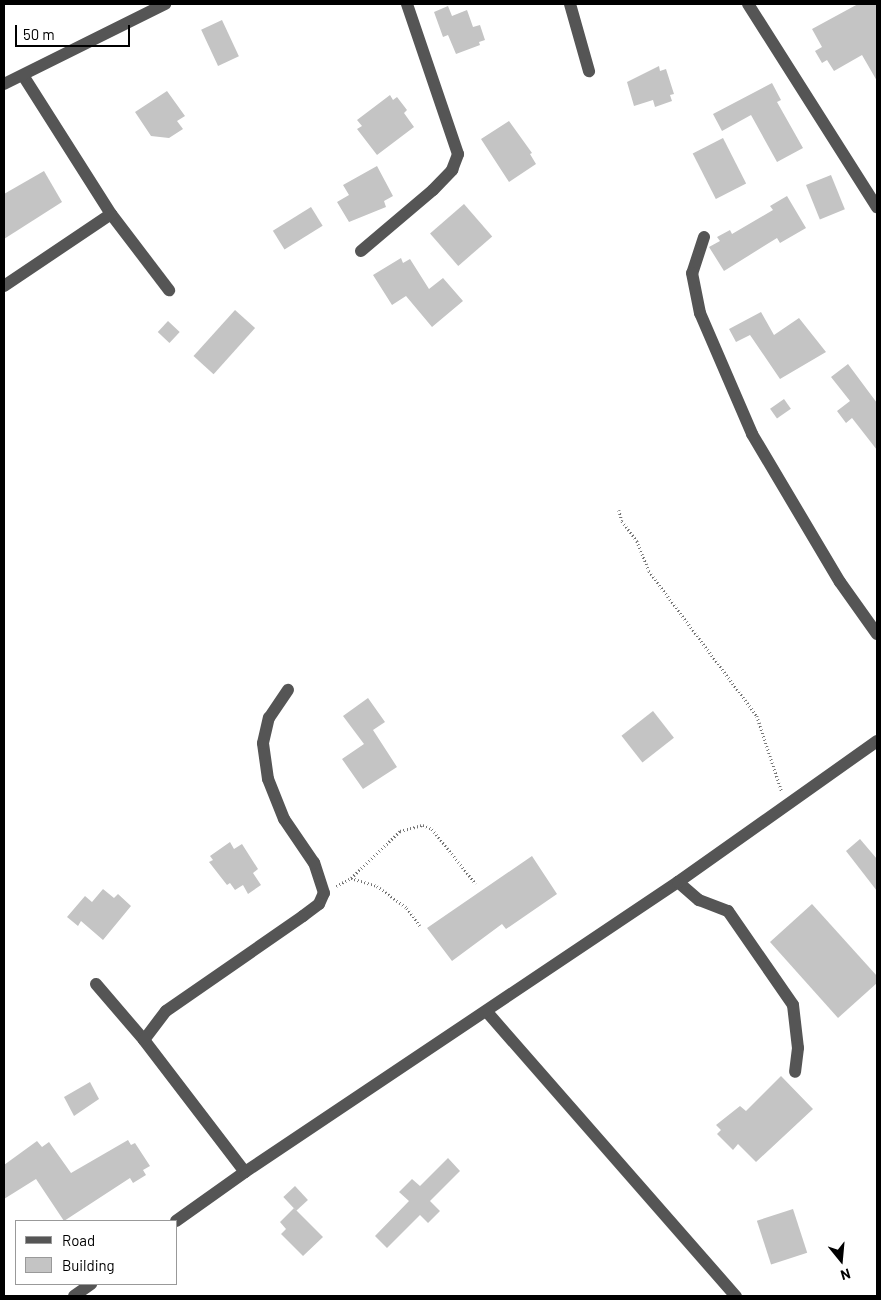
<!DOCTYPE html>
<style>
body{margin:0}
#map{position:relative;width:881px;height:1300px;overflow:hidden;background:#fff;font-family:Barlow,sans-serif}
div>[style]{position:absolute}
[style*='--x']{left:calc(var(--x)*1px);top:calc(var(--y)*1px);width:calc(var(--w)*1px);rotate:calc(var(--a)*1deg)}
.building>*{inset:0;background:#c4c4c4;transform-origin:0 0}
.path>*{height:2.5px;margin-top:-1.25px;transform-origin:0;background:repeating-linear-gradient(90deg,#777 0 1px,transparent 0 3.5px)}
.minor>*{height:12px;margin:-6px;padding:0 6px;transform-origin:6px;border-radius:6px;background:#555}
span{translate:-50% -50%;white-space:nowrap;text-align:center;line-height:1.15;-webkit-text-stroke:4px #fff;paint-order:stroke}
.frame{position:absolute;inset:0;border:5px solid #000;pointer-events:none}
.legend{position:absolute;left:15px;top:1220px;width:162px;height:65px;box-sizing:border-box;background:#fff;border:1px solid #999;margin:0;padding:6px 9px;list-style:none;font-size:15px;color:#000}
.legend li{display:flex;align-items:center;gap:10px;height:25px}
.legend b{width:25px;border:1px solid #999}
.north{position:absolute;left:816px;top:1235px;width:50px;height:50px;-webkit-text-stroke:4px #fff;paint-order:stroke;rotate:163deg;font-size:14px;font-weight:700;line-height:20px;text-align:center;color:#000}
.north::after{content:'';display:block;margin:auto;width:18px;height:22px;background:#000;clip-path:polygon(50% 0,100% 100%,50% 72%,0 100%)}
.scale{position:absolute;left:15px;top:25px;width:115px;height:22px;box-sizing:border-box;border:2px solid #000;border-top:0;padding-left:6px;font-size:15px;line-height:18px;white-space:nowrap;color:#000;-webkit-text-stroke:4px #fff;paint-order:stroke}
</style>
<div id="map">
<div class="building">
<div style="clip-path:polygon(858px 4px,877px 4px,877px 81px,862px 55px,834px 71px,827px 60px,822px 63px,815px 51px,822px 47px,812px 29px)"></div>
<div style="clip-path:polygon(448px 6px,452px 16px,467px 10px,473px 27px,480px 25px,485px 40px,479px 42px,480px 45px,456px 54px,448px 35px,443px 37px,434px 12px)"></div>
<div style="left:222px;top:20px;width:40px;height:23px;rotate:65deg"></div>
<div style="clip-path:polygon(659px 66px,660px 71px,666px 69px,674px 94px,670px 95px,672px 101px,655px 107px,653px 100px,634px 106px,627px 82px)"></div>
<div style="clip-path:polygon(772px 83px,781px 100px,777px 102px,803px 148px,777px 162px,751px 115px,722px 131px,713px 114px)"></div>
<div style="clip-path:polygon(167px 91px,185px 116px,177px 121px,183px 129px,169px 138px,151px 136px,135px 112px)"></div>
<div style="clip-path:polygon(390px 95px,393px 100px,397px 97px,407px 110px,404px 113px,414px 127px,377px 155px,357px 129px,362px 126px,357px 120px)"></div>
<div style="clip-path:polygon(509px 121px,532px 153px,530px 154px,536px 164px,509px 182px,481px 139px)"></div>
<div style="left:723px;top:138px;width:51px;height:34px;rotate:63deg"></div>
<div style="clip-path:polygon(377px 166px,393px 196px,384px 201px,386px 207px,349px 222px,337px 202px,349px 195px,343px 185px)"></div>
<div style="clip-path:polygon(44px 171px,62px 202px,4px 239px,4px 194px)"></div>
<div style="left:831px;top:175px;width:37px;height:27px;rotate:68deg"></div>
<div style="clip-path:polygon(787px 196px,806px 228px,780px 243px,777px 238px,724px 271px,709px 247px,720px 241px,717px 237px,730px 230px,732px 234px,773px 210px,770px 206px)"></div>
<div style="left:464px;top:204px;width:43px;height:45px;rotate:49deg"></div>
<div style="left:311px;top:207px;width:22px;height:45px;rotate:58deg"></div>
<div style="clip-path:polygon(401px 258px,403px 263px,410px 259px,429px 289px,443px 278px,463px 301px,432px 327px,406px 296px,392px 305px,373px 275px)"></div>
<div style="left:235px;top:310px;width:27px;height:62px;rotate:42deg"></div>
<div style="clip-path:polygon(761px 312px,774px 335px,799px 318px,826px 352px,780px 379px,750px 335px,736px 342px,729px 329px)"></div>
<div style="left:168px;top:321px;width:16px;height:15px;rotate:43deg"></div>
<div style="clip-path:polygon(848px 364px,877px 403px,877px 450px,852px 418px,846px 423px,837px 411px,850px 401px,831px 377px)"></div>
<div style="left:784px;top:399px;width:12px;height:17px;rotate:55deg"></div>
<div style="clip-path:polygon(368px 698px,385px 722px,373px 730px,397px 767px,363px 789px,342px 759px,364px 744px,343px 716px)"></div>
<div style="left:653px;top:711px;width:34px;height:40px;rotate:52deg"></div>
<div style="clip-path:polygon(860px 839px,877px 859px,877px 891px,846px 851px)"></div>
<div style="clip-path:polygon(230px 842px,234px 849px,242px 844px,258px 869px,253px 873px,261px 885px,248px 894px,243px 885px,235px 890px,230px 883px,227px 885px,209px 862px,213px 860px,210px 856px)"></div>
<div style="clip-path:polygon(532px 856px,557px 894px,506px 929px,502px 924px,452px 961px,427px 928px)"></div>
<div style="clip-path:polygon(103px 889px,114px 898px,118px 894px,131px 906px,103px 940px,81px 921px,78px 926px,67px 917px,85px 896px,92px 902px)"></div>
<div style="clip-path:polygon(812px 904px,877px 976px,877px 983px,838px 1018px,770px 942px)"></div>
<div style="clip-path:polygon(781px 1076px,813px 1109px,756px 1162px,738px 1144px,733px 1150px,717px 1134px,721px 1130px,716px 1125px,740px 1106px,746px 1111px)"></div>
<div style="clip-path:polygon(90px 1082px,99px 1099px,74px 1116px,64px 1097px)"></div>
<div style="clip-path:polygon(128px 1140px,131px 1145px,135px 1143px,150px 1166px,143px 1170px,146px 1175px,133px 1183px,130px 1178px,64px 1221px,36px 1179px,4px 1199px,4px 1165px,37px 1141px,42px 1147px,49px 1142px,71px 1173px)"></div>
<div style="clip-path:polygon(448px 1158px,460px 1171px,430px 1201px,440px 1211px,428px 1223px,420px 1215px,387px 1248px,375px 1236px,409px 1201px,399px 1192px,412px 1179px,420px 1186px)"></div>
<div style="left:295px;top:1186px;width:19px;height:16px;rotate:47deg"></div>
<div style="clip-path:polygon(294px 1208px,323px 1237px,303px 1256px,281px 1234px,286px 1229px,280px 1222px)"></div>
<div style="left:793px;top:1209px;width:46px;height:38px;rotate:72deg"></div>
</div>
<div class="path">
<div style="--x:619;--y:510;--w:11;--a:75"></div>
<div style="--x:622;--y:521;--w:25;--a:53"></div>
<div style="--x:637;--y:541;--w:32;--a:68"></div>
<div style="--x:649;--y:571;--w:181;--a:53.3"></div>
<div style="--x:757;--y:716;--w:80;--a:71.8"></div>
<div style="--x:351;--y:878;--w:27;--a:17"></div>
<div style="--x:377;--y:886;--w:37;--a:36"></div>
<div style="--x:407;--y:908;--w:22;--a:54"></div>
<div style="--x:336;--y:886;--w:17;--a:-28"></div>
<div style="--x:351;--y:878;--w:68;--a:-43.8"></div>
<div style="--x:400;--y:831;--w:24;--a:-15"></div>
<div style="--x:423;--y:825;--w:10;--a:24"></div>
<div style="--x:432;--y:829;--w:70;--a:51.3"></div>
</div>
<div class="minor">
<div style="--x:570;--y:4;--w:70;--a:74.2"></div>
<div style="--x:748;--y:4;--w:241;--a:57.6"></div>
<div style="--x:24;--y:77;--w:162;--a:57.6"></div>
<div style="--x:111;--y:214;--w:96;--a:52.7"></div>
<div style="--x:4;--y:84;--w:180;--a:-26.4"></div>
<div style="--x:704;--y:237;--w:38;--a:108"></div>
<div style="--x:692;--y:273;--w:41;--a:78.7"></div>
<div style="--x:700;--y:313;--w:132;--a:66.7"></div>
<div style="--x:752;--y:434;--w:172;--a:59.3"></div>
<div style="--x:840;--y:582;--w:64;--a:54.6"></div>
<div style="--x:361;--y:251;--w:94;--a:-40.3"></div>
<div style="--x:433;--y:190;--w:28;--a:-46"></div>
<div style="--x:452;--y:170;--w:17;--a:-69"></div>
<div style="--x:458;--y:154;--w:158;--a:-108.8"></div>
<div style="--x:4;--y:286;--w:129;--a:-33.9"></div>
<div style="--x:678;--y:882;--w:28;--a:41"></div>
<div style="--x:699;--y:900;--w:31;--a:21"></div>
<div style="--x:728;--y:911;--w:114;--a:55.3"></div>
<div style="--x:793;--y:1005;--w:43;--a:83.4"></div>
<div style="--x:798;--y:1048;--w:24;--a:97"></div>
<div style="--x:96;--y:984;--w:74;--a:49.4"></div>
<div style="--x:144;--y:1040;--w:166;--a:52.6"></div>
<div style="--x:487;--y:1012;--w:378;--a:48.8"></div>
<div style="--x:144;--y:1040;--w:36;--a:-53"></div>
<div style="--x:166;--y:1011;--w:167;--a:-34.7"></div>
<div style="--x:303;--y:916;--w:20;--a:-37"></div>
<div style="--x:319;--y:904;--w:12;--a:-66"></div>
<div style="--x:324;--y:893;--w:32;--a:-108"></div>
<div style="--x:314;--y:863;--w:53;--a:-124.3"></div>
<div style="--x:284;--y:819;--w:43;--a:-111.8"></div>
<div style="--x:268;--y:779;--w:36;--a:-98"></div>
<div style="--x:263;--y:743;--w:26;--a:-77"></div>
<div style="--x:269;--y:718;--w:34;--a:-56"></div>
<div style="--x:176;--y:1221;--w:85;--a:-35.4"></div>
<div style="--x:245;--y:1172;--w:521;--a:-33.81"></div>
<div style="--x:678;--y:882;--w:244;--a:-35.3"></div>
<div style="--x:74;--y:1296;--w:21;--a:-35"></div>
</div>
<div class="frame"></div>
<ul class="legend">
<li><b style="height:6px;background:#555"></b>Road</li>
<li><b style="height:14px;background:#c4c4c4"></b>Building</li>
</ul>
<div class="north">N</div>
<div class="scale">50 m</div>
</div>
